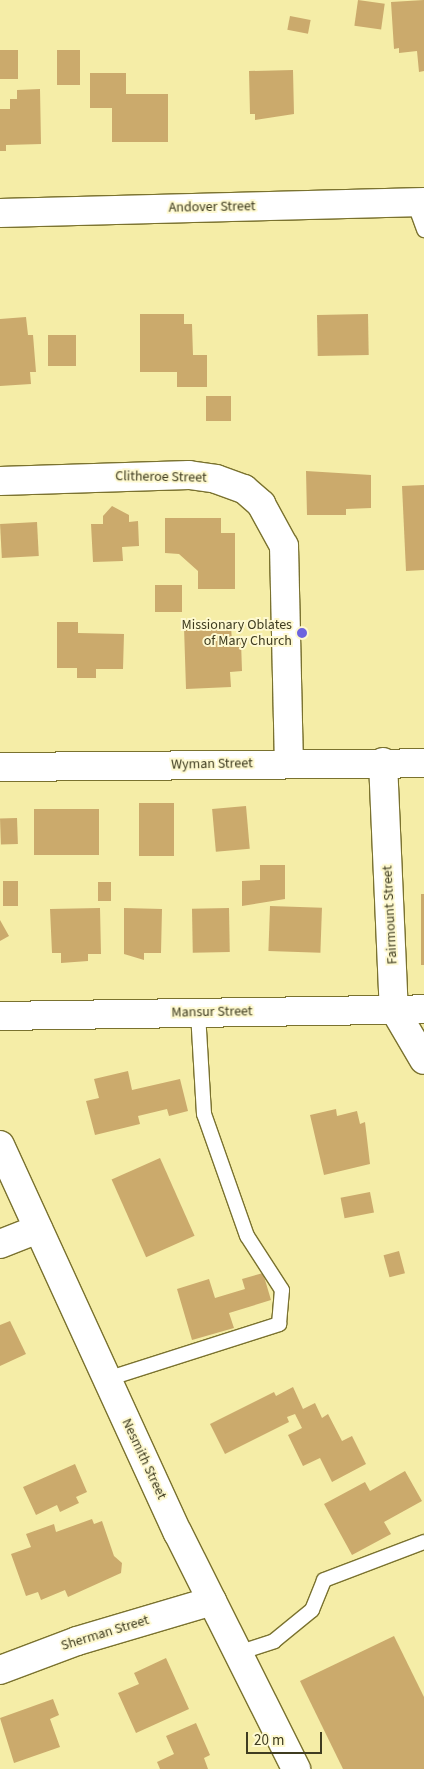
<!DOCTYPE html>
<style>
body{margin:0}
#map{position:relative;width:424px;height:1769px;overflow:hidden;background:#f5eda7;font-family:"Source Sans 3",sans-serif}
div>[style]{position:absolute}
[style*='--x']{left:calc(var(--x)*1px);top:calc(var(--y)*1px);width:calc(var(--w)*1px);rotate:calc(var(--a)*1deg)}
.building>*{inset:0;background:#cbaa6c;transform-origin:0 0}
.roads{filter:drop-shadow(1px 0 #7a722f) drop-shadow(-1px 0 #7a722f) drop-shadow(0 1px #7a722f) drop-shadow(0 -1px #7a722f)}
.service>*{height:14px;margin:-7px;padding:0 7px;transform-origin:7px;border-radius:7px;background:#fff}
.minor>*{height:28px;margin:-14px;padding:0 14px;transform-origin:14px;border-radius:14px;background:#fff}
.secondary>*{height:28px;margin:-14px;padding:0 14px;transform-origin:14px;border-radius:14px;background:#fff}
.dots>*{width:14px;height:14px;translate:-50% -50%;box-sizing:border-box;border:2px solid #fef9d0;border-radius:50%}
span{translate:-50% -50%;white-space:nowrap;text-align:center;line-height:1.15;-webkit-text-stroke:4px #fef9d0;paint-order:stroke}
.street-label{font-size:14px;color:#3f3c20}
.poi-label{font-size:14px;color:#3f3c20}
.right{translate:-100% -50%;text-align:right}
.scale{position:absolute;left:246px;top:1732px;width:76px;height:22px;box-sizing:border-box;border:2px solid #3f3c20;border-top:0;padding-left:6px;font-size:15px;line-height:18px;white-space:nowrap;color:#3f3c20;-webkit-text-stroke:4px #fef9d0;paint-order:stroke}
</style>
<div id="map">
<div class="building">
<div style="left:358px;top:0;width:27px;height:26px;rotate:8deg"></div>
<div style="clip-path:polygon(424px 0,424px 71px,419px 72px,417px 51px,399px 53px,399px 48px,394px 49px,391px 2px)"></div>
<div style="left:290px;top:16px;width:21px;height:14px;rotate:11deg"></div>
<div style="left:0;top:50px;width:18px;height:29px"></div>
<div style="left:57px;top:50px;width:23px;height:35px"></div>
<div style="clip-path:polygon(293px 70px,294px 114px,255px 120px,255px 114px,250px 114px,249px 71px)"></div>
<div style="clip-path:polygon(90px 73px,126px 73px,126px 94px,168px 94px,168px 142px,112px 142px,112px 108px,90px 108px)"></div>
<div style="clip-path:polygon(40px 89px,41px 144px,6px 145px,6px 151px,0 151px,0 109px,10px 109px,10px 99px,17px 99px,17px 90px)"></div>
<div style="clip-path:polygon(140px 314px,184px 314px,184px 324px,192px 324px,193px 355px,207px 355px,207px 387px,177px 387px,177px 372px,140px 372px)"></div>
<div style="left:368px;top:314px;width:41px;height:51px;rotate:89deg"></div>
<div style="clip-path:polygon(26px 317px,28px 335px,33px 335px,36px 372px,30px 372px,31px 384px,0 386px,0 319px)"></div>
<div style="left:48px;top:335px;width:28px;height:31px"></div>
<div style="left:231px;top:396px;width:25px;height:25px;rotate:90deg"></div>
<div style="clip-path:polygon(306px 471px,371px 475px,371px 508px,346px 509px,346px 515px,307px 515px)"></div>
<div style="clip-path:polygon(424px 485px,424px 570px,406px 571px,402px 486px)"></div>
<div style="clip-path:polygon(112px 506px,129px 515px,129px 522px,138px 521px,139px 546px,122px 547px,123px 561px,93px 562px,91px 524px,103px 524px,103px 516px)"></div>
<div style="clip-path:polygon(165px 518px,221px 518px,221px 533px,235px 533px,235px 589px,198px 589px,198px 571px,179px 554px,165px 553px)"></div>
<div style="left:37px;top:522px;width:34px;height:37px;rotate:87deg"></div>
<div style="left:155px;top:585px;width:27px;height:27px"></div>
<div style="clip-path:polygon(57px 622px,78px 622px,78px 633px,124px 634px,123px 669px,96px 669px,96px 678px,77px 678px,77px 668px,57px 668px)"></div>
<div style="clip-path:polygon(231px 626px,232px 642px,241px 641px,242px 671px,230px 672px,231px 687px,186px 689px,184px 627px)"></div>
<div style="left:139px;top:803px;width:35px;height:53px"></div>
<div style="left:246px;top:806px;width:43px;height:34px;rotate:85deg"></div>
<div style="left:34px;top:809px;width:65px;height:46px"></div>
<div style="left:17px;top:818px;width:26px;height:17px;rotate:88deg"></div>
<div style="clip-path:polygon(260px 865px,285px 865px,285px 899px,242px 906px,242px 881px,260px 880px)"></div>
<div style="left:3px;top:881px;width:15px;height:25px"></div>
<div style="left:98px;top:882px;width:13px;height:19px"></div>
<div style="left:421px;top:894px;width:3px;height:71px"></div>
<div style="left:270px;top:906px;width:52px;height:45px;rotate:2deg"></div>
<div style="clip-path:polygon(100px 908px,101px 954px,88px 954px,88px 961px,61px 963px,61px 953px,52px 953px,50px 909px)"></div>
<div style="clip-path:polygon(124px 908px,162px 909px,161px 953px,144px 953px,144px 960px,124px 954px)"></div>
<div style="left:229px;top:908px;width:44px;height:37px;rotate:89deg"></div>
<div style="clip-path:polygon(0 920px,9px 936px,0 941px)"></div>
<div style="clip-path:polygon(128px 1071px,132px 1090px,180px 1079px,188px 1111px,169px 1116px,167px 1109px,138px 1116px,140px 1124px,95px 1135px,86px 1101px,99px 1098px,94px 1079px)"></div>
<div style="clip-path:polygon(336px 1109px,337px 1116px,357px 1111px,360px 1124px,365px 1122px,370px 1164px,324px 1175px,310px 1115px)"></div>
<div style="left:160px;top:1158px;width:85px;height:53px;rotate:66deg"></div>
<div style="left:370px;top:1192px;width:21px;height:30px;rotate:79deg"></div>
<div style="left:399px;top:1251px;width:23px;height:16px;rotate:75deg"></div>
<div style="clip-path:polygon(263px 1273px,271px 1300px,229px 1313px,234px 1328px,192px 1340px,177px 1289px,209px 1279px,215px 1298px,245px 1289px,242px 1279px)"></div>
<div style="clip-path:polygon(10px 1321px,26px 1354px,0 1366px,0 1325px)"></div>
<div style="clip-path:polygon(293px 1387px,303px 1409px,315px 1403px,322px 1418px,328px 1414px,342px 1441px,352px 1436px,366px 1464px,332px 1482px,320px 1458px,303px 1466px,288px 1435px,302px 1428px,295px 1414px,287px 1417px,289px 1422px,225px 1454px,210px 1424px,274px 1392px,276px 1396px)"></div>
<div style="clip-path:polygon(75px 1464px,87px 1492px,76px 1497px,79px 1503px,60px 1512px,57px 1505px,36px 1515px,23px 1487px)"></div>
<div style="clip-path:polygon(405px 1471px,422px 1501px,384px 1522px,391px 1534px,352px 1555px,324px 1504px,365px 1482px,370px 1491px)"></div>
<div style="clip-path:polygon(92px 1519px,94px 1524px,102px 1521px,114px 1556px,122px 1563px,121px 1573px,68px 1597px,65px 1590px,41px 1600px,38px 1592px,26px 1596px,11px 1554px,31px 1547px,26px 1534px,54px 1524px,56px 1532px)"></div>
<div style="clip-path:polygon(394px 1636px,424px 1697px,424px 1769px,343px 1769px,300px 1681px)"></div>
<div style="clip-path:polygon(166px 1658px,189px 1709px,136px 1733px,118px 1693px,139px 1684px,134px 1673px)"></div>
<div style="clip-path:polygon(53px 1699px,59px 1715px,50px 1719px,60px 1747px,14px 1763px,0 1718px)"></div>
<div style="clip-path:polygon(196px 1723px,210px 1755px,204px 1758px,208px 1769px,160px 1769px,157px 1762px,174px 1754px,166px 1736px)"></div>
</div>
<div class="roads">
<div class="service">
<div style="--x:414;--y:202;--w:30;--a:70"></div>
<div style="--x:107;--y:1379;--w:181;--a:-17.7"></div>
<div style="--x:279;--y:1324;--w:34;--a:-85"></div>
<div style="--x:282;--y:1290;--w:64;--a:-122.9"></div>
<div style="--x:247;--y:1236;--w:129;--a:-109.4"></div>
<div style="--x:204;--y:1114;--w:102;--a:-93.4"></div>
<div style="--x:238;--y:1653;--w:38;--a:-18"></div>
<div style="--x:274;--y:1641;--w:49;--a:-39.2"></div>
<div style="--x:312;--y:1610;--w:32;--a:-68"></div>
<div style="--x:324;--y:1580;--w:107;--a:-20.8"></div>
</div>
<div class="minor">
<div style="--x:0;--y:481;--w:189;--a:-1.8"></div>
<div style="--x:189;--y:475;--w:27;--a:8"></div>
<div style="--x:216;--y:479;--w:30;--a:20"></div>
<div style="--x:244;--y:489;--w:23;--a:41"></div>
<div style="--x:261;--y:504;--w:48;--a:61.3"></div>
<div style="--x:284;--y:546;--w:217;--a:88.7"></div>
<div style="--x:383;--y:762;--w:247;--a:87.5"></div>
<div style="--x:394;--y:1009;--w:59;--a:59.5"></div>
<div style="--x:0;--y:767;--w:424;--a:-0.5"></div>
<div style="--x:0;--y:1016;--w:424;--a:-0.9"></div>
<div style="--x:0;--y:1244;--w:41;--a:-21.5"></div>
<div style="--x:0;--y:1670;--w:82;--a:-20.6"></div>
<div style="--x:77;--y:1641;--w:141;--a:-16.5"></div>
</div>
<div class="secondary">
<div style="--x:0;--y:213;--w:424;--a:-1.5"></div>
<div style="--x:0;--y:1145;--w:427;--a:65.4"></div>
<div style="--x:178;--y:1533;--w:264;--a:63.4"></div>
</div>
</div>
<div class="dots">
<div style="left:302px;top:633px;background:#6d64de"></div>
</div>
<div class="street-label">
<span style="left:212px;top:207px;rotate:-1deg">Andover Street</span>
<span style="left:161px;top:477px;rotate:1deg">Clitheroe Street</span>
<span style="left:212px;top:764px;rotate:-1deg">Wyman Street</span>
<span style="left:390px;top:915px;rotate:-93deg">Fairmount Street</span>
<span style="left:212px;top:1012px;rotate:-1deg">Mansur Street</span>
<span style="left:144px;top:1459px;rotate:65deg">Nesmith Street</span>
<span style="left:105px;top:1633px;rotate:-17deg">Sherman Street</span>
</div>
<div class="poi-label">
<span class="right" style="left:292px;top:633px">Missionary Oblates<br>of Mary Church</span>
</div>
<div class="scale">20 m</div>
</div>
